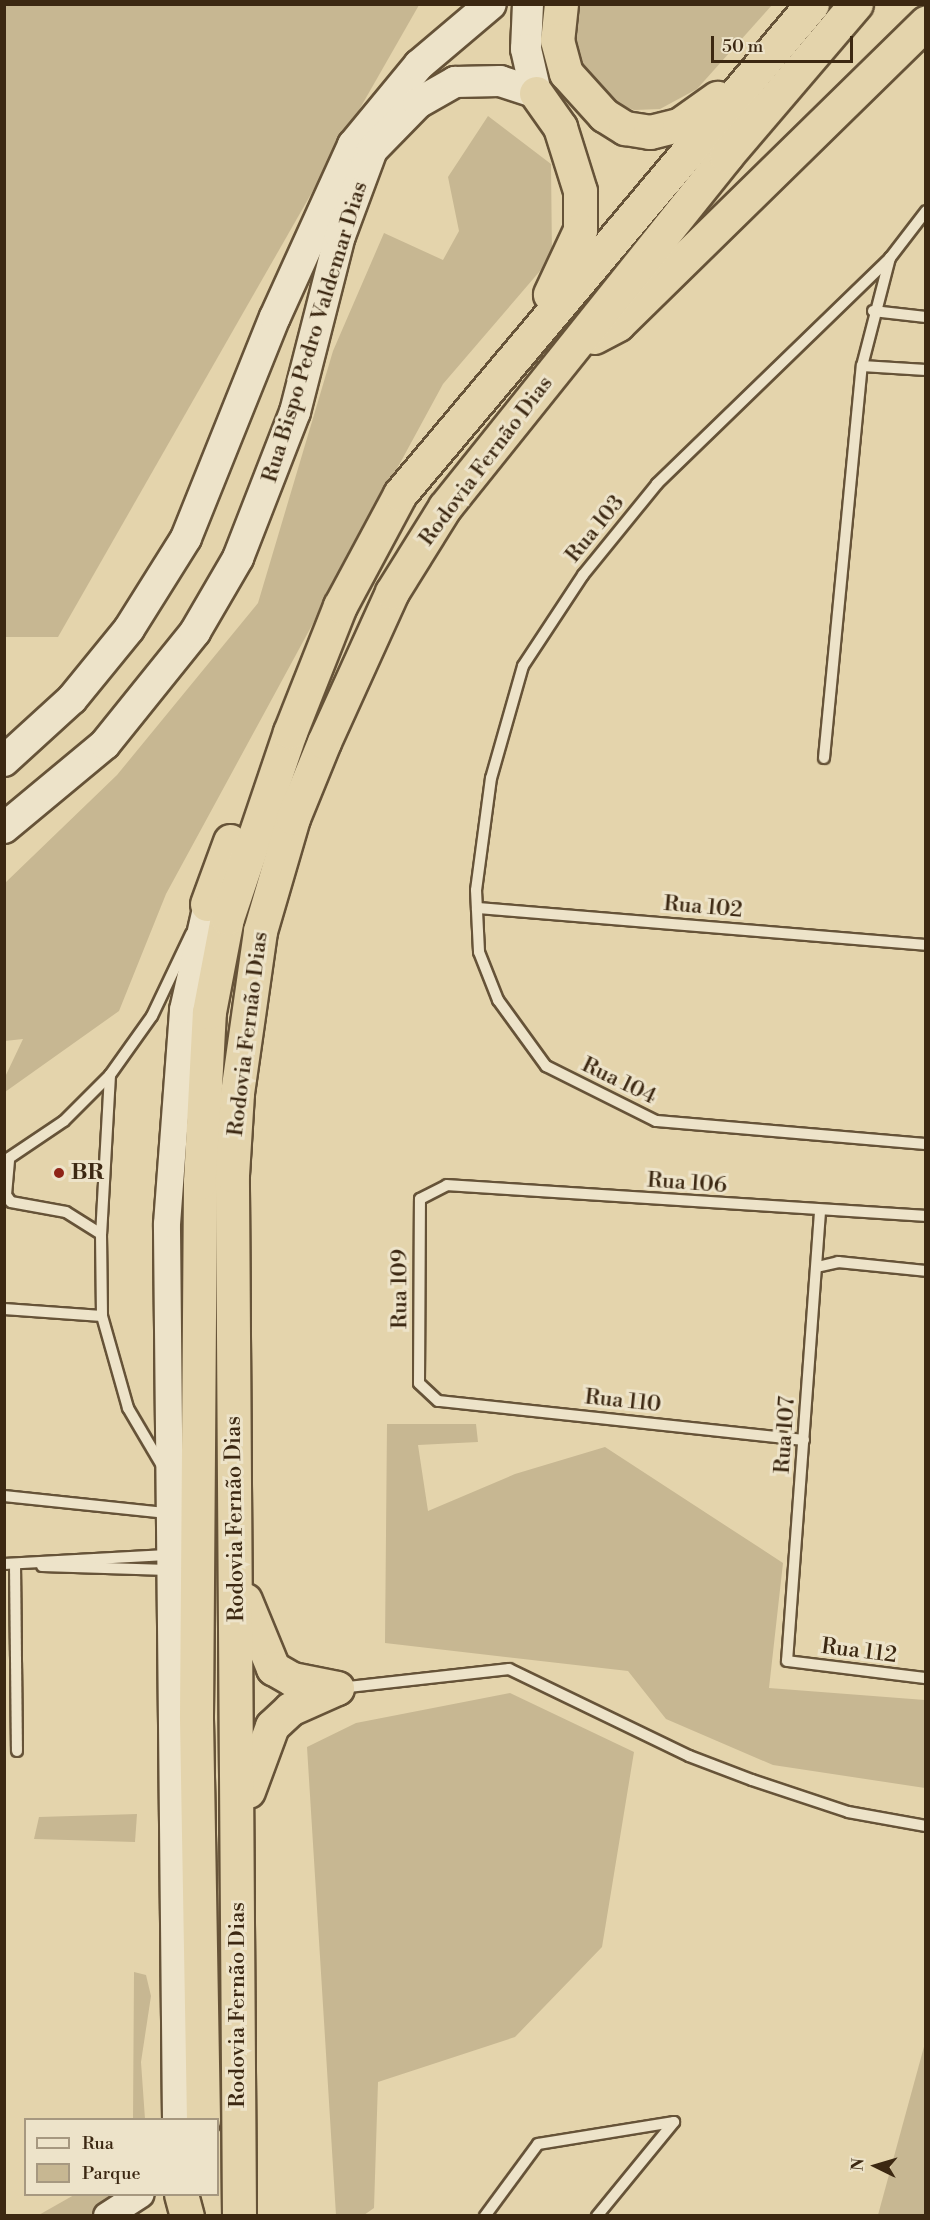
<!DOCTYPE html>
<meta charset="utf-8">
<style>
body{margin:0}
#map{position:relative;width:930px;height:2220px;overflow:hidden;background:#e4d4ac;font-family:"Libre Bodoni",serif}
div>[style]{position:absolute}
[style*='--x']{left:calc(var(--x)*1px);top:calc(var(--y)*1px);width:calc(var(--w)*1px);rotate:calc(var(--a)*1deg)}
.green>*{inset:0;background:#c7b792}
.roads{filter:drop-shadow(2px 0 #665338) drop-shadow(-2px 0 #665338) drop-shadow(0 2px #665338) drop-shadow(0 -2px #665338)}
.service>*{height:10px;margin:-5px;padding:0 5px;transform-origin:5px;border-radius:5px;background:#ede3c9}
.tertiary>*{height:26px;margin:-13px;padding:0 13px;transform-origin:13px;border-radius:13px;background:#ede3c9}
.secondary>*{height:30px;margin:-15px;padding:0 15px;transform-origin:15px;border-radius:15px;background:#ede3c9}
.motorway>*{height:33px;margin:-16.5px;padding:0 16.5px;transform-origin:16.5px;border-radius:16.5px;background:#e4d4ac}
.dots>*{width:16px;height:16px;translate:-50% -50%;box-sizing:border-box;border:3px solid #ede3c9;border-radius:50%}
span{translate:-50% -50%;white-space:nowrap;text-align:center;line-height:1.15;-webkit-text-stroke:6px #ede3c9;paint-order:stroke}
.street-label{font-size:22px;color:#3c2812}
.poi-label{font-size:22px;color:#3c2812;font-weight:700}
.left{translate:0 -50%;text-align:left}
.frame{position:absolute;inset:0;border:6px solid #3c2812;pointer-events:none}
.legend{position:absolute;left:24px;top:2118px;width:195px;height:78px;box-sizing:border-box;background:#ede3c9;border:2px solid #a69880;margin:0;padding:8px 10px;list-style:none;font-size:18px;color:#3c2812}
.legend li{display:flex;align-items:center;gap:12px;height:30px}
.legend b{width:30px;border:2px solid #a69880}
.north{position:absolute;left:846px;top:2136px;width:60px;height:60px;-webkit-text-stroke:4px #ede3c9;paint-order:stroke;rotate:275deg;font-size:16px;font-weight:700;line-height:24px;text-align:center;color:#3c2812}
.north::after{content:'';display:block;margin:auto;width:21px;height:27px;background:#3c2812;clip-path:polygon(50% 0,100% 100%,50% 72%,0 100%)}
.scale{position:absolute;left:711px;top:36px;width:142px;height:27px;box-sizing:border-box;border:3px solid #3c2812;border-top:0;padding-left:8px;font-size:18px;line-height:21px;white-space:nowrap;color:#3c2812;-webkit-text-stroke:4px #ede3c9;paint-order:stroke}
</style>
<div id="map">
<div class="green">
<div style="clip-path:polygon(5px 5px,419px 5px,58px 637px,5px 637px)"></div>
<div style="clip-path:polygon(571px 5px,772px 5px,697px 89px,660px 109px,634px 110px,605px 99px,579px 77px,568px 23px)"></div>
<div style="clip-path:polygon(488px 116px,551px 164px,552px 257px,443px 384px,166px 894px,119px 1011px,5px 1092px,5px 1077px,23px 1039px,5px 1041px,5px 883px,117px 775px,258px 603px,333px 351px,384px 233px,443px 260px,459px 231px,448px 177px)"></div>
<div style="clip-path:polygon(387px 1424px,476px 1424px,478px 1442px,418px 1445px,428px 1511px,515px 1474px,605px 1447px,783px 1563px,769px 1688px,925px 1700px,925px 1788px,773px 1765px,666px 1719px,628px 1671px,385px 1643px)"></div>
<div style="clip-path:polygon(510px 1693px,634px 1752px,602px 1947px,515px 2037px,378px 2082px,374px 2208px,364px 2215px,336px 2215px,307px 1747px,356px 1723px)"></div>
<div style="clip-path:polygon(137px 1814px,135px 1842px,34px 1839px,39px 1817px)"></div>
<div style="clip-path:polygon(134px 1972px,146px 1975px,151px 1996px,141px 2062px,145px 2119px,133px 2119px)"></div>
<div style="clip-path:polygon(925px 2043px,925px 2215px,878px 2215px)"></div>
<div style="clip-path:polygon(74px 2195px,127px 2195px,91px 2215px,37px 2216px)"></div>
</div>
<div class="roads">
<div class="service">
<div style="--x:890;--y:258;--w:325;--a:135.9"></div>
<div style="--x:657;--y:484;--w:117;--a:129.1"></div>
<div style="--x:583;--y:575;--w:109;--a:123.4"></div>
<div style="--x:523;--y:666;--w:116;--a:105.9"></div>
<div style="--x:491;--y:778;--w:113;--a:97.6"></div>
<div style="--x:476;--y:890;--w:62;--a:87.2"></div>
<div style="--x:479;--y:952;--w:52;--a:68.4"></div>
<div style="--x:498;--y:1000;--w:82;--a:54"></div>
<div style="--x:546;--y:1066;--w:123;--a:26.6"></div>
<div style="--x:656;--y:1121;--w:271;--a:4.9"></div>
<div style="--x:873;--y:311;--w:53;--a:6.5"></div>
<div style="--x:862;--y:366;--w:64;--a:3.6"></div>
<div style="--x:824;--y:758;--w:394;--a:-84.5"></div>
<div style="--x:862;--y:366;--w:112;--a:-75.5"></div>
<div style="--x:890;--y:258;--w:59;--a:-52.5"></div>
<div style="--x:477;--y:908;--w:451;--a:4.7"></div>
<div style="--x:110;--y:1075;--w:159;--a:93.2"></div>
<div style="--x:101;--y:1234;--w:82;--a:89.3"></div>
<div style="--x:102;--y:1316;--w:96;--a:74.2"></div>
<div style="--x:128;--y:1408;--w:71;--a:59.5"></div>
<div style="--x:820;--y:1212;--w:450;--a:94.2"></div>
<div style="--x:787;--y:1661;--w:140;--a:7"></div>
<div style="--x:101;--y:1234;--w:41;--a:-147.8"></div>
<div style="--x:66;--y:1212;--w:56;--a:-169.7"></div>
<div style="--x:11;--y:1202;--w:9;--a:-126"></div>
<div style="--x:6;--y:1195;--w:37;--a:-85"></div>
<div style="--x:9;--y:1158;--w:66;--a:-33.9"></div>
<div style="--x:64;--y:1121;--w:65;--a:-45"></div>
<div style="--x:110;--y:1075;--w:72;--a:-54.6"></div>
<div style="--x:152;--y:1016;--w:91;--a:-64.6"></div>
<div style="--x:817;--y:1267;--w:22;--a:-13"></div>
<div style="--x:838;--y:1262;--w:88;--a:5.8"></div>
<div style="--x:4;--y:1309;--w:98;--a:4.1"></div>
<div style="--x:804;--y:1440;--w:368;--a:-173.9"></div>
<div style="--x:438;--y:1401;--w:26;--a:-137"></div>
<div style="--x:419;--y:1383;--w:184;--a:-89.7"></div>
<div style="--x:420;--y:1199;--w:30;--a:-27"></div>
<div style="--x:447;--y:1185;--w:480;--a:3.7"></div>
<div style="--x:4;--y:1496;--w:164;--a:6"></div>
<div style="--x:4;--y:1564;--w:163;--a:-3.2"></div>
<div style="--x:15;--y:1564;--w:187;--a:89.4"></div>
<div style="--x:42;--y:1566;--w:126;--a:1.8"></div>
<div style="--x:340;--y:1688;--w:170;--a:-6.4"></div>
<div style="--x:509;--y:1669;--w:200;--a:25.8"></div>
<div style="--x:689;--y:1756;--w:67;--a:20.9"></div>
<div style="--x:752;--y:1780;--w:101;--a:18.4"></div>
<div style="--x:848;--y:1812;--w:79;--a:10.2"></div>
<div style="--x:485;--y:2216;--w:89;--a:-53.6"></div>
<div style="--x:538;--y:2144;--w:138;--a:-9.2"></div>
<div style="--x:674;--y:2122;--w:122;--a:129.3"></div>
</div>
<div class="tertiary">
<div style="--x:176;--y:2120;--w:896;--a:-90.58"></div>
<div style="--x:167;--y:1224;--w:215;--a:-85.7"></div>
<div style="--x:183;--y:1010;--w:109;--a:-77.2"></div>
<div style="--x:107;--y:2216;--w:40;--a:-32.9"></div>
</div>
<div class="secondary">
<div style="--x:528;--y:4;--w:45;--a:92.5"></div>
<div style="--x:526;--y:49;--w:45;--a:77.2"></div>
<div style="--x:4;--y:761;--w:92;--a:-42.4"></div>
<div style="--x:72;--y:699;--w:90;--a:-50.8"></div>
<div style="--x:129;--y:629;--w:107;--a:-57.9"></div>
<div style="--x:186;--y:538;--w:238;--a:-68.1"></div>
<div style="--x:275;--y:317;--w:189;--a:-65.6"></div>
<div style="--x:353;--y:145;--w:104;--a:-50.5"></div>
<div style="--x:419;--y:65;--w:94;--a:-40.3"></div>
<div style="--x:4;--y:828;--w:131;--a:-39.7"></div>
<div style="--x:105;--y:744;--w:144;--a:-51.2"></div>
<div style="--x:195;--y:632;--w:86;--a:-59.8"></div>
<div style="--x:238;--y:558;--w:157;--a:-68.7"></div>
<div style="--x:295;--y:412;--w:182;--a:-75.7"></div>
<div style="--x:340;--y:236;--w:92;--a:-69.6"></div>
<div style="--x:372;--y:150;--w:66;--a:-45.6"></div>
<div style="--x:418;--y:103;--w:43;--a:-29.6"></div>
<div style="--x:455;--y:82;--w:45;--a:-1.3"></div>
<div style="--x:500;--y:81;--w:38;--a:18"></div>
</div>
<div class="motorway">
<div style="--x:561;--y:4;--w:36;--a:96"></div>
<div style="--x:557;--y:40;--w:34;--a:75"></div>
<div style="--x:566;--y:73;--w:57;--a:47.9"></div>
<div style="--x:604;--y:115;--w:25;--a:32"></div>
<div style="--x:625;--y:128;--w:25;--a:9"></div>
<div style="--x:650;--y:132;--w:30;--a:-14"></div>
<div style="--x:679;--y:125;--w:47;--a:-35.4"></div>
<div style="--x:536;--y:93;--w:42;--a:54.8"></div>
<div style="--x:560;--y:127;--w:67;--a:72.6"></div>
<div style="--x:580;--y:191;--w:39;--a:90"></div>
<div style="--x:580;--y:230;--w:71;--a:115.1"></div>
<div style="--x:594;--y:337;--w:27;--a:-28"></div>
<div style="--x:618;--y:324;--w:431;--a:-44.4"></div>
<div style="--x:207;--y:904;--w:67;--a:-69.9"></div>
<div style="--x:245;--y:1600;--w:74;--a:67.6"></div>
<div style="--x:273;--y:1668;--w:22;--a:30"></div>
<div style="--x:292;--y:1679;--w:46;--a:11.3"></div>
<div style="--x:248;--y:1791;--w:69;--a:-69.7"></div>
<div style="--x:272;--y:1726;--w:25;--a:-43"></div>
<div style="--x:290;--y:1709;--w:51;--a:-24.1"></div>
<div style="--x:203;--y:2120;--w:404;--a:-91"></div>
<div style="--x:196;--y:1716;--w:534;--a:-89.57"></div>
<div style="--x:200;--y:1182;--w:170;--a:-87"></div>
<div style="--x:209;--y:1012;--w:96;--a:-79.2"></div>
<div style="--x:227;--y:918;--w:196;--a:-71.3"></div>
<div style="--x:290;--y:732;--w:136;--a:-68.4"></div>
<div style="--x:340;--y:606;--w:127;--a:-61.8"></div>
<div style="--x:400;--y:494;--w:640;--a:-49.94"></div>
<div style="--x:181;--y:2194;--w:23;--a:75"></div>
<div style="--x:239;--y:2216;--w:1041;--a:-90.39"></div>
<div style="--x:232;--y:1175;--w:82;--a:-86.5"></div>
<div style="--x:237;--y:1093;--w:164;--a:-81.9"></div>
<div style="--x:260;--y:931;--w:118;--a:-73.7"></div>
<div style="--x:293;--y:818;--w:82;--a:-67.8"></div>
<div style="--x:324;--y:742;--w:165;--a:-65.6"></div>
<div style="--x:392;--y:592;--w:100;--a:-58.1"></div>
<div style="--x:445;--y:507;--w:450;--a:-51.3"></div>
<div style="--x:726;--y:156;--w:200;--a:-49.5"></div>
</div>
</div>
<div class="dots">
<div style="left:59px;top:1173px;background:#8f2418"></div>
</div>
<div class="street-label">
<span style="left:315px;top:332px;rotate:-73deg">Rua Bispo Pedro Valdemar Dias</span>
<span style="left:486px;top:461px;rotate:-53deg">Rodovia Fernão Dias</span>
<span style="left:595px;top:529px;rotate:-51deg">Rua 103</span>
<span style="left:703px;top:907px;rotate:5deg">Rua 102</span>
<span style="left:248px;top:1034px;rotate:-83deg">Rodovia Fernão Dias</span>
<span style="left:619px;top:1081px;rotate:26deg">Rua 104</span>
<span style="left:687px;top:1183px;rotate:4deg">Rua 106</span>
<span style="left:400px;top:1289px;rotate:-90deg">Rua 109</span>
<span style="left:623px;top:1401px;rotate:6deg">Rua 110</span>
<span style="left:785px;top:1435px;rotate:-86deg">Rua 107</span>
<span style="left:235px;top:1519px;rotate:-91deg">Rodovia Fernão Dias</span>
<span style="left:859px;top:1651px;rotate:7deg">Rua 112</span>
<span style="left:238px;top:2005px;rotate:-90deg">Rodovia Fernão Dias</span>
</div>
<div class="poi-label">
<span class="left" style="left:71px;top:1173px">BR</span>
</div>
<div class="frame"></div>
<ul class="legend">
<li><b style="height:8px;background:#ede3c9"></b>Rua</li>
<li><b style="height:16px;background:#c7b792"></b>Parque</li>
</ul>
<div class="north">N</div>
<div class="scale">50 m</div>
</div>
